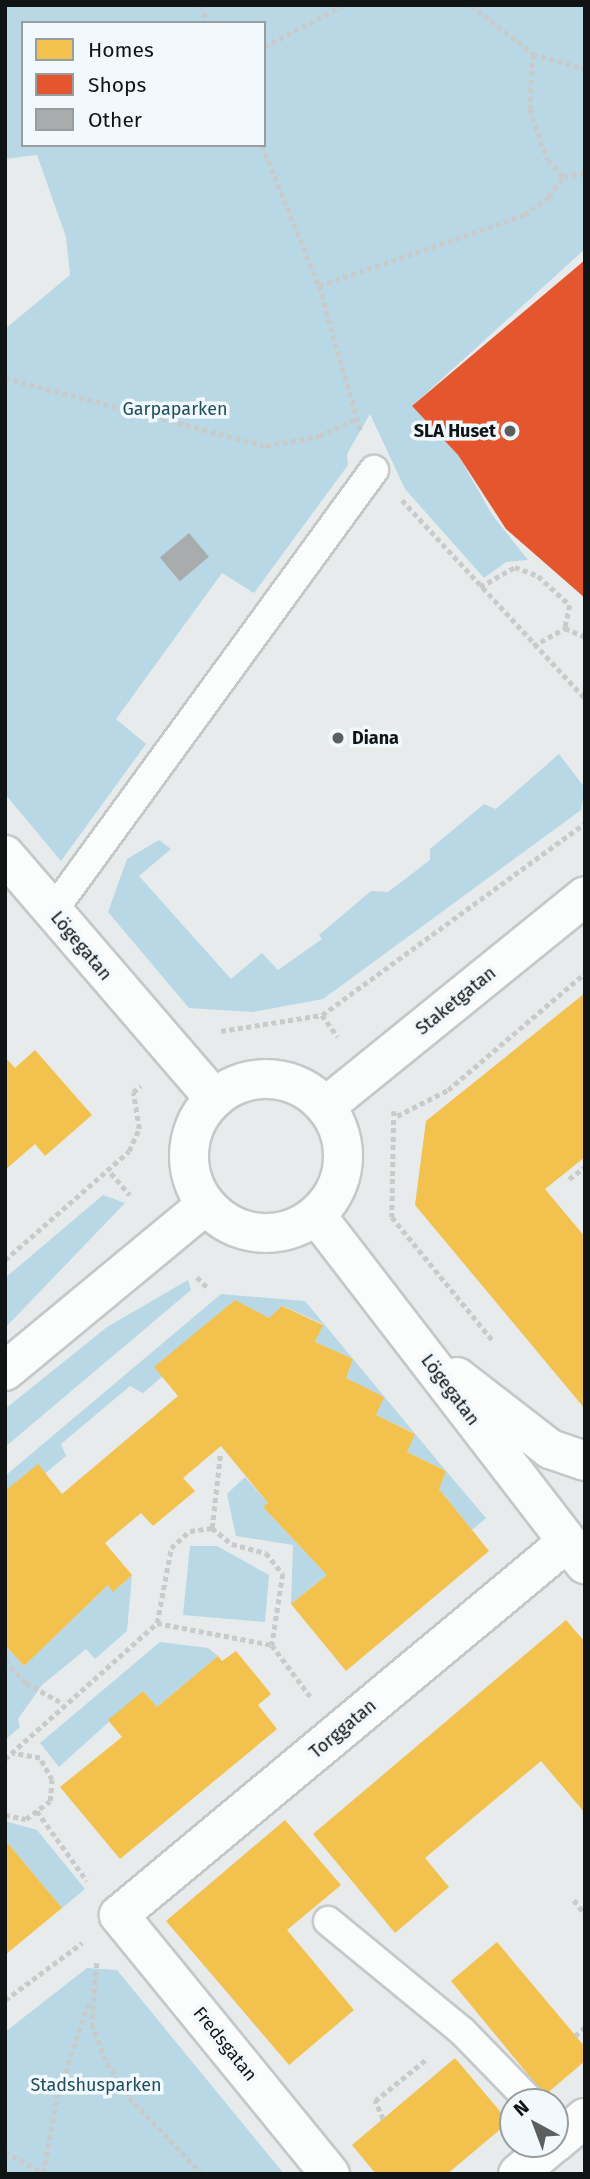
<!DOCTYPE html>
<meta charset="utf-8">
<style>
body{margin:0}
#map{position:relative;width:590px;height:2179px;overflow:hidden;background:#e7ebec;font-family:"Fira Sans",sans-serif}
div>[style]{position:absolute}
[style*='--x']{left:calc(var(--x)*1px);top:calc(var(--y)*1px);width:calc(var(--w)*1px);rotate:calc(var(--a)*1deg)}
.green>*{inset:0;background:#b8d8e5}
.homes>*{inset:0;background:#f2c14e}
.shops>*{inset:0;background:#e4572e}
.building>*{inset:0;background:#a9acac;transform-origin:0 0}
.path>*{height:4.5px;margin-top:-2.25px;transform-origin:0;background:repeating-linear-gradient(90deg,#c9caca 0 5px,transparent 0 8.5px)}
.roads{filter:drop-shadow(2px 0 #c5c8c9) drop-shadow(-2px 0 #c5c8c9) drop-shadow(0 2px #c5c8c9) drop-shadow(0 -2px #c5c8c9)}
.lane>*{height:28px;margin:-14px;padding:0 14px;transform-origin:14px;border-radius:14px;background:#fbfcfc}
.street>*{height:38px;margin:-19px;padding:0 19px;transform-origin:19px;border-radius:19px;background:#fbfcfc}
.secondary>*{height:38px;margin:-19px;padding:0 19px;transform-origin:19px;border-radius:19px;background:#fbfcfc}
.secondary>.ring{margin:-19px;padding:0;box-sizing:content-box;background:none;border:38px solid #fbfcfc;border-radius:50%}
.dots>*{width:19px;height:19px;translate:-50% -50%;box-sizing:border-box;border:4px solid #f2f9fc;border-radius:50%}
span{translate:-50% -50%;white-space:nowrap;text-align:center;line-height:1.15;-webkit-text-stroke:7px #f2f9fc;paint-order:stroke}
.park-label{font-size:18px;color:#214d5d}
.poi-label{font-size:18px;color:#111415;font-weight:700}
.right{translate:-100% -50%;text-align:right}
.left{translate:0 -50%;text-align:left}
.street-label{font-size:18px;color:#111415}
.frame{position:absolute;inset:0;border:7px solid #111415;pointer-events:none}
.legend{position:absolute;left:21px;top:21px;width:245px;height:126px;box-sizing:border-box;background:#f2f9fc;border:2px solid #989da0;margin:0;padding:9px 12px;list-style:none;font-size:21px;color:#111415}
.legend li{display:flex;align-items:center;gap:14px;height:35px}
.legend b{width:35px;border:2px solid #989da0}
.north{position:absolute;left:499px;top:2088px;width:70px;height:70px;box-sizing:border-box;background:#f2f9fc;border:2px solid #989da0;border-radius:50%;rotate:319deg;font-size:19px;font-weight:700;line-height:28px;text-align:center;color:#111415}
.north::after{content:'';display:block;margin:auto;width:24px;height:32px;background:#5c5f60;clip-path:polygon(50% 0,100% 100%,50% 72%,0 100%)}
</style>
<div id="map">
<div class="green">
<div style="clip-path:polygon(evenodd,5px 5px,585px 5px,585px 249px,412px 406px,458px 455px,493px 516px,528px 560px,506px 562px,484px 578px,405px 489px,370px 414px,347px 454px,348px 465px,254px 593px,222px 573px,116px 719px,146px 744px,61px 861px,5px 794px,5px 329px,70px 275px,66px 237px,37px 155px,5px 159px,5px 5px,23px 23px,264px 23px,264px 145px,23px 145px,23px 23px)"></div>
<div style="clip-path:polygon(559px 754px,585px 788px,581px 810px,323px 999px,253px 1012px,189px 1008px,108px 912px,127px 859px,159px 840px,171px 849px,139px 876px,231px 979px,262px 953px,278px 970px,322px 939px,319px 935px,371px 891px,388px 892px,430px 860px,430px 849px,484px 804px,496px 809px)"></div>
<div style="clip-path:polygon(103px 1195px,125px 1203px,5px 1328px,5px 1278px)"></div>
<div style="clip-path:polygon(188px 1280px,191px 1290px,5px 1447px,5px 1409px,107px 1327px)"></div>
<div style="clip-path:polygon(221px 1294px,305px 1301px,446px 1471px,486px 1518px,472px 1530px,439px 1489px,446px 1471px,407px 1452px,414px 1433px,376px 1415px,383px 1397px,346px 1378px,353px 1359px,315px 1342px,323px 1324px,283px 1306px,269px 1318px,245px 1307px,143px 1393px,130px 1386px,61px 1444px,66px 1456px,5px 1507px,5px 1476px)"></div>
<div style="clip-path:polygon(245px 1477px,268px 1503px,264px 1508px,327px 1575px,291px 1604px,293px 1545px,236px 1536px,227px 1494px)"></div>
<div style="clip-path:polygon(190px 1546px,217px 1546px,269px 1575px,265px 1622px,183px 1615px)"></div>
<div style="clip-path:polygon(132px 1575px,127px 1631px,95px 1659px,86px 1649px,42px 1685px,18px 1719px,20px 1727px,5px 1740px,5px 1645px,24px 1666px,108px 1585px,114px 1591px)"></div>
<div style="clip-path:polygon(160px 1642px,208px 1648px,218px 1656px,157px 1707px,143px 1691px,59px 1767px,40px 1743px)"></div>
<div style="clip-path:polygon(5px 1821px,37px 1830px,85px 1889px,62px 1908px,5px 1840px)"></div>
<div style="clip-path:polygon(87px 1968px,117px 1970px,284px 2174px,5px 2174px,5px 2032px)"></div>
</div>
<div class="homes">
<div style="clip-path:polygon(585px 993px,585px 1157px,545px 1189px,585px 1237px,585px 1409px,415px 1205px,426px 1121px)"></div>
<div style="clip-path:polygon(35px 1050px,92px 1115px,45px 1156px,35px 1144px,5px 1170px,5px 1057px,15px 1068px)"></div>
<div style="clip-path:polygon(235px 1300px,269px 1318px,282px 1306px,323px 1325px,315px 1342px,353px 1359px,346px 1378px,384px 1397px,376px 1415px,415px 1434px,407px 1452px,446px 1471px,439px 1489px,489px 1551px,346px 1671px,291px 1604px,327px 1575px,263px 1507px,268px 1503px,221px 1446px,183px 1478px,195px 1491px,153px 1526px,141px 1513px,105px 1543px,132px 1575px,113px 1592px,108px 1585px,24px 1666px,5px 1645px,5px 1491px,38px 1464px,62px 1494px,178px 1396px,154px 1367px)"></div>
<div style="clip-path:polygon(566px 1620px,585px 1642px,585px 1813px,541px 1761px,425px 1858px,449px 1887px,395px 1933px,313px 1834px)"></div>
<div style="clip-path:polygon(236px 1651px,271px 1694px,258px 1705px,277px 1729px,120px 1859px,60px 1787px,122px 1737px,108px 1720px,143px 1691px,157px 1707px,218px 1656px,222px 1661px)"></div>
<div style="clip-path:polygon(285px 1820px,341px 1885px,287px 1930px,354px 2010px,289px 2065px,166px 1921px)"></div>
<div style="clip-path:polygon(5px 1840px,62px 1908px,5px 1955px)"></div>
<div style="clip-path:polygon(497px 1942px,585px 2047px,585px 2061px,545px 2095px,451px 1981px)"></div>
<div style="clip-path:polygon(455px 2058px,509px 2122px,447px 2174px,376px 2174px,352px 2145px)"></div>
</div>
<div class="shops">
<div style="clip-path:polygon(585px 260px,585px 598px,506px 529px,458px 455px,412px 406px)"></div>
</div>
<div class="building">
<div style="left:189px;top:533px;width:31px;height:38px;rotate:50deg"></div>
</div>
<div class="path">
<div style="--x:200;--y:5;--w:20;--a:63"></div>
<div style="--x:471;--y:5;--w:79;--a:38.3"></div>
<div style="--x:533;--y:54;--w:54;--a:16.1"></div>
<div style="--x:264;--y:47;--w:90;--a:-27.7"></div>
<div style="--x:533;--y:54;--w:55;--a:93.1"></div>
<div style="--x:530;--y:109;--w:54;--a:70.6"></div>
<div style="--x:548;--y:160;--w:22;--a:47"></div>
<div style="--x:262;--y:145;--w:152;--a:68"></div>
<div style="--x:319;--y:286;--w:152;--a:74"></div>
<div style="--x:319;--y:286;--w:217;--a:-19.1"></div>
<div style="--x:524;--y:215;--w:31;--a:-36"></div>
<div style="--x:549;--y:197;--w:25;--a:-56"></div>
<div style="--x:563;--y:176;--w:22;--a:-8"></div>
<div style="--x:5;--y:378;--w:270;--a:14.6"></div>
<div style="--x:266;--y:446;--w:54;--a:-10.7"></div>
<div style="--x:319;--y:436;--w:43;--a:-24.8"></div>
<div style="--x:402;--y:500;--w:270;--a:47.3"></div>
<div style="--x:480;--y:587;--w:40;--a:-29.7"></div>
<div style="--x:515;--y:567;--w:25;--a:21"></div>
<div style="--x:538;--y:576;--w:43;--a:42.2"></div>
<div style="--x:570;--y:605;--w:24;--a:102"></div>
<div style="--x:533;--y:646;--w:37;--a:-29"></div>
<div style="--x:565;--y:628;--w:22;--a:24"></div>
<div style="--x:322;--y:1015;--w:27;--a:54"></div>
<div style="--x:221;--y:1031;--w:102;--a:-9"></div>
<div style="--x:322;--y:1015;--w:326;--a:-36.1"></div>
<div style="--x:394;--y:1111;--w:106;--a:91.1"></div>
<div style="--x:392;--y:1217;--w:160;--a:50.8"></div>
<div style="--x:397;--y:1116;--w:57;--a:-27"></div>
<div style="--x:448;--y:1090;--w:180;--a:-40.5"></div>
<div style="--x:111;--y:1173;--w:29;--a:49"></div>
<div style="--x:569;--y:1179;--w:20;--a:-37"></div>
<div style="--x:5;--y:1260;--w:165;--a:-41.3"></div>
<div style="--x:129;--y:1151;--w:24;--a:-66"></div>
<div style="--x:139;--y:1129;--w:37;--a:-99"></div>
<div style="--x:133;--y:1092;--w:10;--a:-37"></div>
<div style="--x:197;--y:1277;--w:16;--a:45"></div>
<div style="--x:212;--y:1528;--w:26;--a:39"></div>
<div style="--x:232;--y:1544;--w:35;--a:15"></div>
<div style="--x:266;--y:1553;--w:27;--a:51"></div>
<div style="--x:283;--y:1574;--w:72;--a:98.8"></div>
<div style="--x:157;--y:1623;--w:76;--a:-79.4"></div>
<div style="--x:171;--y:1548;--w:25;--a:-42"></div>
<div style="--x:190;--y:1531;--w:22;--a:-8"></div>
<div style="--x:212;--y:1528;--w:73;--a:-83.7"></div>
<div style="--x:5;--y:1660;--w:31;--a:48"></div>
<div style="--x:26;--y:1683;--w:41;--a:29.1"></div>
<div style="--x:5;--y:1759;--w:204;--a:-41.8"></div>
<div style="--x:157;--y:1623;--w:117;--a:10.8"></div>
<div style="--x:272;--y:1645;--w:64;--a:53.3"></div>
<div style="--x:37;--y:1811;--w:86;--a:54.5"></div>
<div style="--x:5;--y:1815;--w:21;--a:11"></div>
<div style="--x:26;--y:1819;--w:30;--a:-37"></div>
<div style="--x:50;--y:1801;--w:21;--a:-85"></div>
<div style="--x:52;--y:1780;--w:25;--a:-119"></div>
<div style="--x:40;--y:1758;--w:28;--a:-170"></div>
<div style="--x:574;--y:1900;--w:18;--a:52"></div>
<div style="--x:97;--y:1963;--w:61;--a:94.7"></div>
<div style="--x:92;--y:2024;--w:42;--a:69"></div>
<div style="--x:107;--y:2063;--w:40;--a:57.1"></div>
<div style="--x:129;--y:2097;--w:106;--a:46.5"></div>
<div style="--x:5;--y:2000;--w:96;--a:-36.5"></div>
<div style="--x:575;--y:2036;--w:13;--a:-42"></div>
<div style="--x:383;--y:2119;--w:20;--a:-114"></div>
<div style="--x:375;--y:2101;--w:68;--a:-39.1"></div>
<div style="--x:5;--y:2152;--w:44;--a:28.3"></div>
<div style="--x:43;--y:2173;--w:77;--a:-79.6"></div>
<div style="--x:57;--y:2097;--w:101;--a:-71.6"></div>
</div>
<div class="roads">
<div class="lane">
<div style="--x:52;--y:912;--w:547;--a:-53.93"></div>
<div style="--x:328;--y:1921;--w:173;--a:39.4"></div>
<div style="--x:462;--y:2031;--w:99;--a:45.8"></div>
</div>
<div class="street">
<div style="--x:5;--y:855;--w:321;--a:49.3"></div>
<div style="--x:316;--y:1215;--w:441;--a:52.4"></div>
<div style="--x:457;--y:1377;--w:118;--a:37.7"></div>
<div style="--x:550;--y:1449;--w:37;--a:19"></div>
<div style="--x:555;--y:2143;--w:39;--a:-40"></div>
<div style="--x:330;--y:2174;--w:334;--a:-129.2"></div>
<div style="--x:119;--y:1915;--w:582;--a:-39.77"></div>
<div style="--x:518;--y:2174;--w:46;--a:-40.6"></div>
</div>
<div class="secondary">
<div class="ring" style="left:189px;top:1079px;width:116px;height:116px"></div>
<div style="--x:326;--y:1106;--w:333;--a:-39"></div>
<div style="--x:5;--y:1371;--w:261;--a:-39.6"></div>
</div>
</div>
<div class="dots">
<div style="left:510px;top:431px;background:#5c5f60"></div>
<div style="left:338px;top:738px;background:#5c5f60"></div>
</div>
<div class="park-label">
<span style="left:175px;top:409px">Garpaparken</span>
<span style="left:96px;top:2085px">Stadshusparken</span>
</div>
<div class="poi-label">
<span class="right" style="left:496px;top:431px">SLA Huset</span>
<span class="left" style="left:352px;top:738px">Diana</span>
</div>
<div class="street-label">
<span style="left:81px;top:946px;rotate:50deg">Lögegatan</span>
<span style="left:456px;top:1001px;rotate:-39deg">Staketgatan</span>
<span style="left:450px;top:1390px;rotate:53deg">Lögegatan</span>
<span style="left:343px;top:1729px;rotate:-40deg">Torggatan</span>
<span style="left:225px;top:2044px;rotate:51deg">Fredsgatan</span>
</div>
<div class="frame"></div>
<ul class="legend">
<li><b style="height:19px;background:#f2c14e"></b>Homes</li>
<li><b style="height:19px;background:#e4572e"></b>Shops</li>
<li><b style="height:19px;background:#a9acac"></b>Other</li>
</ul>
<div class="north">N</div>
</div>
